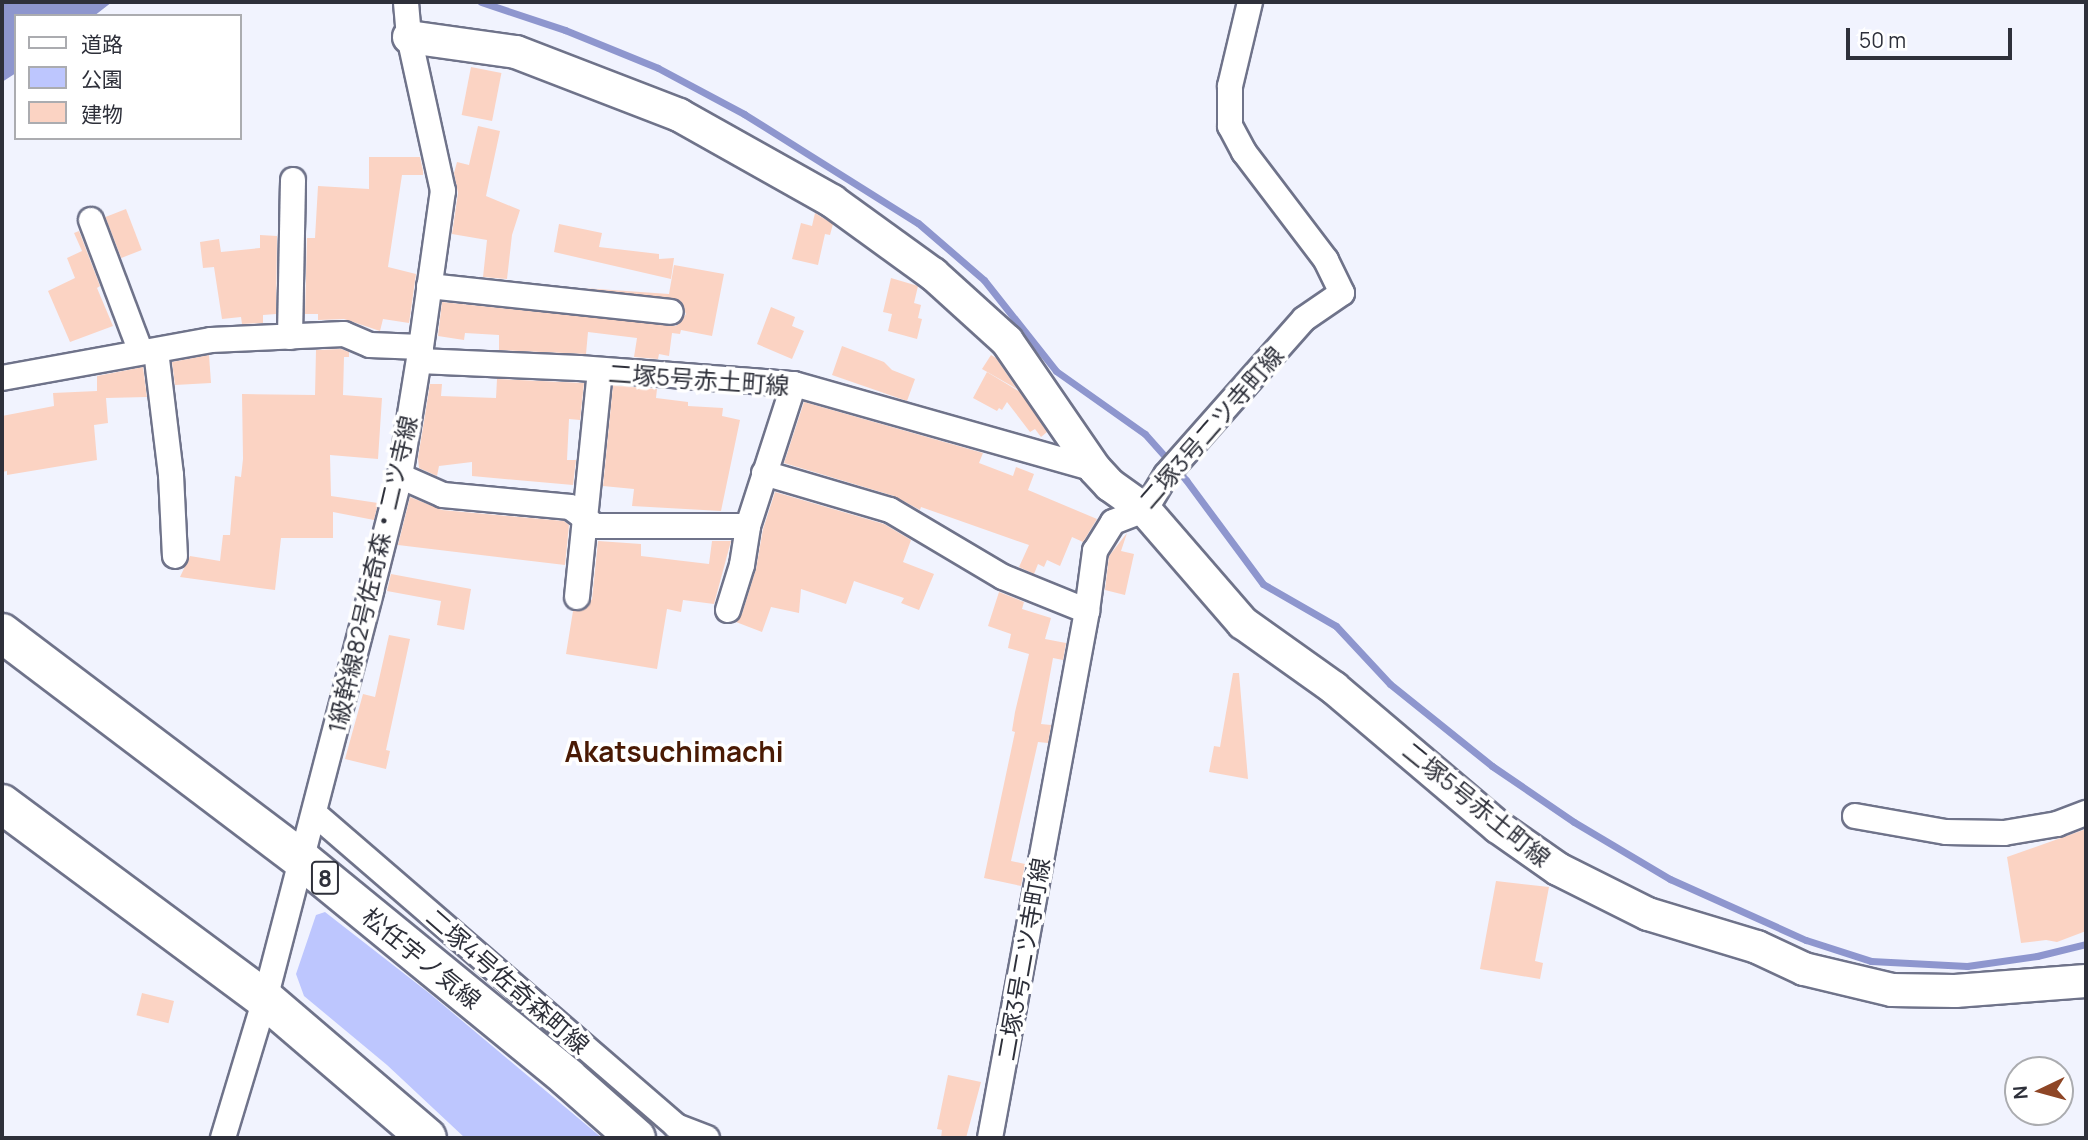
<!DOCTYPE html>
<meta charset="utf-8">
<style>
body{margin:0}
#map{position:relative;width:2088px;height:1140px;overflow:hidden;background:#f1f3fe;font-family:Manrope,"Noto Sans JP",sans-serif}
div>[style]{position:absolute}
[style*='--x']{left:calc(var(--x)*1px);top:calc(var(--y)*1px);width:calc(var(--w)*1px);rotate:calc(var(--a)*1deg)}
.green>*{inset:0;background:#bdc6fe}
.water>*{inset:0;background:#8e96ce}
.stream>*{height:7px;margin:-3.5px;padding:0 3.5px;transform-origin:3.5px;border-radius:3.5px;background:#8e96ce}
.building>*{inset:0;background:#fbd3c3;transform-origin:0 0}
.roads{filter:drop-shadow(2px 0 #6f738a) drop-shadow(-2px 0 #6f738a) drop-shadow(0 2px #6f738a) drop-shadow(0 -2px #6f738a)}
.minor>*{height:24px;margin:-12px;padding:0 12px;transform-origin:12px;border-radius:12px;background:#fff}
.tertiary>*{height:32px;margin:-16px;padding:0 16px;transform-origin:16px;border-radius:16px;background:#fff}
.primary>*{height:38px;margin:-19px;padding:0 19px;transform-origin:19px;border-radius:19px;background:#fff}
span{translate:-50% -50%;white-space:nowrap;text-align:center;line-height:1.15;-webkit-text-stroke:7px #fff;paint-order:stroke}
.shield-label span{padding:2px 5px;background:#fff;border:2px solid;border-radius:5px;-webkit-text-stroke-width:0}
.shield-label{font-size:23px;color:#2e303a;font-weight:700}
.street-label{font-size:24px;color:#2e303a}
.quarter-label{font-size:28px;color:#4a1a04;font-weight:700}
.frame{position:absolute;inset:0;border:4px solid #2e303a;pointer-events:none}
.legend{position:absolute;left:14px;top:14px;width:228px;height:126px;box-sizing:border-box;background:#fff;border:2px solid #abacb0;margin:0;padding:9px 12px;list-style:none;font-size:21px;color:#2e303a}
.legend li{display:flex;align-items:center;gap:14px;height:35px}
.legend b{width:35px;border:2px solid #abacb0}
.north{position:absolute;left:2004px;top:1056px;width:70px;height:70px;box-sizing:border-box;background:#fff;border:2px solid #abacb0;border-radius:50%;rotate:265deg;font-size:19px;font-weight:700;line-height:28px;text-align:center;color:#2e303a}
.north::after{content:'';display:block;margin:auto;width:24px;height:32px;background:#8e4626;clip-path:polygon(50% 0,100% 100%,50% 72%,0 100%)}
.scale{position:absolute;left:1846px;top:28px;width:166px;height:32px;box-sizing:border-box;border:4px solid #2e303a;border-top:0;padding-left:9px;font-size:21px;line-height:24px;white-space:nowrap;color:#2e303a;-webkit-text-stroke:5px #fff;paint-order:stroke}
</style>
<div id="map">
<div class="green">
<div style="clip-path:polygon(325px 912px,429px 993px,602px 1138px,465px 1138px,387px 1065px,304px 996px,296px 974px,316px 915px)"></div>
</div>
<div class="water">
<div style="clip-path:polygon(2px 2px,112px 2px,94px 16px,16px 16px,16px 73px,2px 82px)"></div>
</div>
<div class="stream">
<div style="--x:481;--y:2;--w:89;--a:18.4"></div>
<div style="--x:565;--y:30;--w:100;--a:22.2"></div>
<div style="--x:658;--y:68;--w:98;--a:28.1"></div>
<div style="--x:744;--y:114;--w:205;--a:32.1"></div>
<div style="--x:918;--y:223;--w:87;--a:40.8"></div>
<div style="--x:984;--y:280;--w:116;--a:51.6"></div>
<div style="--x:1056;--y:371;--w:109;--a:35.3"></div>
<div style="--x:1145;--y:434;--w:62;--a:48.3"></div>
<div style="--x:1186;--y:480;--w:129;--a:53.5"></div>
<div style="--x:1263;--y:584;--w:84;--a:29.9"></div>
<div style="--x:1336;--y:626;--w:79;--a:47"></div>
<div style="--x:1390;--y:684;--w:131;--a:38.8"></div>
<div style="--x:1492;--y:766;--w:99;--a:34.3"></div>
<div style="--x:1574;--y:822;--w:112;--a:30.7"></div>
<div style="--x:1670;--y:879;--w:149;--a:24.2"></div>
<div style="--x:1806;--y:940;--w:68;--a:17.9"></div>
<div style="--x:1871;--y:961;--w:96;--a:3"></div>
<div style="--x:1967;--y:966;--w:71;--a:-8.1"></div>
<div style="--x:2037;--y:956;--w:50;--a:-13.8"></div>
</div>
<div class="building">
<div style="left:471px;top:67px;width:31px;height:49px;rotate:11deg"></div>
<div style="clip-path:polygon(478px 126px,500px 131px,486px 196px,520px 210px,512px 235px,507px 279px,483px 277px,487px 240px,452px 234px,458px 193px,454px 173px,457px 162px,469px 165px)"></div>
<div style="clip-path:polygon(369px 157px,420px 157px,423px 171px,423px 175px,402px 175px,388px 267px,416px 274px,409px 323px,383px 319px,380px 331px,344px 319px,318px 320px,318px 314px,305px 314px,307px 238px,315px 238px,318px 186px,369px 189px)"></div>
<div style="left:126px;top:209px;width:44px;height:22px;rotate:69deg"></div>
<div style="clip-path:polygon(815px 213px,833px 224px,830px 235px,825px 234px,818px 265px,792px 259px,801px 223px,812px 226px)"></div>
<div style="clip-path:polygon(559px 224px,602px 233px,599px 247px,659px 254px,659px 259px,674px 258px,671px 279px,554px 252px)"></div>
<div style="clip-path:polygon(79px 231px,100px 286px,97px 288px,113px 326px,70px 342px,48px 291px,75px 278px,67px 258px,82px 251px,74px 233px)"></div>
<div style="clip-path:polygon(260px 235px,277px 236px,276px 314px,263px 315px,263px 323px,242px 324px,241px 317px,222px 319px,214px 267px,203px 268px,200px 242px,219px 239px,221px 252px,260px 248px)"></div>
<div style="clip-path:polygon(674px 265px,724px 274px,712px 336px,681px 330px,680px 334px,672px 333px,669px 356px,659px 354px,658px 359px,634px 357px,637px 338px,588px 332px,586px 354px,499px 350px,499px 335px,465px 333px,464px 340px,438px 336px,442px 302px,676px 326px,686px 314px,679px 300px,584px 288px,669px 294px)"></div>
<div style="clip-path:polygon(891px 278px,918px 286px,914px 303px,921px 305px,918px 318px,922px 319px,917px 339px,888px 331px,892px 314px,883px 312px)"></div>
<div style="clip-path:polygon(771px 307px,795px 317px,792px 326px,804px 331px,792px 359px,757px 344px)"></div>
<div style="clip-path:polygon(842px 346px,884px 362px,892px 370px,915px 379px,907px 401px,832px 375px)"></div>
<div style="clip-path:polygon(341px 349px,349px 352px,349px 357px,344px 357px,343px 395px,382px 398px,378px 459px,330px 455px,331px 496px,378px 503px,374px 520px,333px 512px,333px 538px,281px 538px,275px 590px,180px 577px,190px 556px,220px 561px,223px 535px,230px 535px,235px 476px,241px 477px,243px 459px,242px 394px,315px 395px,316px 350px)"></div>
<div style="clip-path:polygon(209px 355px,211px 383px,175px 385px,172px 362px)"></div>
<div style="clip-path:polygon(991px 355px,996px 358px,1017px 389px,982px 369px)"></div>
<div style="clip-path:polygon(143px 367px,147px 397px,106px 398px,108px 423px,94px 425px,97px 460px,7px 475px,7px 471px,2px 472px,2px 416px,54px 406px,53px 393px,97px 391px,97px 376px)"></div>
<div style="clip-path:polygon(987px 372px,1020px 392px,1047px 432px,1041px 437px,1035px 429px,1030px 432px,1007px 402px,1002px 410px,999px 408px,997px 411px,973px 398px)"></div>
<div style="clip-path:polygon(497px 379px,584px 383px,580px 420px,569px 419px,567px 460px,576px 460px,573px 485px,472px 476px,472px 462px,439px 466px,437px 476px,419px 468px,418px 458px,430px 384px,442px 384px,441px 396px,496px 398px)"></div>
<div style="clip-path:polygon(613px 385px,657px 389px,656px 398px,688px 402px,688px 406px,723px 408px,722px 416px,740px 420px,721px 511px,632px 506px,634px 489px,603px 486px)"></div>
<div style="clip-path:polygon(804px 402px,983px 453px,979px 463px,1013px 476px,1016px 467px,1034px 474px,1028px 490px,1097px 519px,1083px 542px,1072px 537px,1060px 566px,1047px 560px,1044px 567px,1038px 564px,1034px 574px,1019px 567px,1029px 545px,921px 507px,920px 510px,894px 496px,784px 463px)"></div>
<div style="clip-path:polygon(775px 492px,884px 524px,911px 540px,903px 562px,934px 574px,919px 610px,901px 603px,904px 598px,854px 581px,846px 604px,801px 589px,799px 613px,771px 607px,762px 632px,736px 622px,742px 614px,756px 569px,763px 529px)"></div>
<div style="clip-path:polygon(410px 497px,442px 510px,564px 521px,569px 525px,565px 565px,398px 545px)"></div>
<div style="clip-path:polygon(1127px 533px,1121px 551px,1134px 554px,1125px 595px,1105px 590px,1109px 556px)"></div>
<div style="clip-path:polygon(598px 541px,641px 544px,641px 556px,709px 564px,712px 541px,731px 541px,714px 604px,683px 600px,681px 612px,667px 609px,657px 669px,566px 654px,573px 611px,584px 610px,592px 599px)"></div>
<div style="clip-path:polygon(391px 574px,471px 589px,464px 630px,437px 625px,441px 601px,387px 591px)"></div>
<div style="clip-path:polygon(999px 592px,1024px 602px,1022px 609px,1051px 618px,1045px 639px,1066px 643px,1063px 660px,1053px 658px,1041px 724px,1051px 725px,1048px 743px,1038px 742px,1011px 861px,1025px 864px,1021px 886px,984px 878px,1015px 732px,1012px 731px,1015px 712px,1029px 654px,1008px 648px,1011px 634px,988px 626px)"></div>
<div style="clip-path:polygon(389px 635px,410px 639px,386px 750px,390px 751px,386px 769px,345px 759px,363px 694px,375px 697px)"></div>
<div style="clip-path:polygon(1233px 673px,1239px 673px,1248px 779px,1209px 772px,1214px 746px,1220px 747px)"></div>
<div style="clip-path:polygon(2086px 829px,2086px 931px,2057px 942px,2046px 940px,2021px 943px,2007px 857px)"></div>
<div style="clip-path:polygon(1496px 881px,1549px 887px,1535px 961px,1543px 963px,1540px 979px,1480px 969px)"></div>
<div style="left:142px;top:993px;width:33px;height:23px;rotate:14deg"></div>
<div style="clip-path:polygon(948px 1075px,981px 1082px,966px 1138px,941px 1138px,942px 1130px,937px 1129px)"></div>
</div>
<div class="roads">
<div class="minor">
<div style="--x:91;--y:220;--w:141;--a:69.3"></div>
<div style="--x:429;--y:286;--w:243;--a:6.1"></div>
<div style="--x:290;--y:337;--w:157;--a:-88.9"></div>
<div style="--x:156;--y:351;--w:125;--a:83.1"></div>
<div style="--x:171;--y:475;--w:81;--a:87.2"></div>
<div style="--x:419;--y:361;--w:160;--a:2.5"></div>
<div style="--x:579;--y:368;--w:216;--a:4.3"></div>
<div style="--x:794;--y:384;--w:313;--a:15.8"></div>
<div style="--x:2;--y:378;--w:212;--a:-10.3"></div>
<div style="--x:211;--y:340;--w:133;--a:-2.6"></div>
<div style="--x:344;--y:334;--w:28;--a:23"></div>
<div style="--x:370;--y:345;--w:51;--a:2.2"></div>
<div style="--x:764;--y:473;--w:131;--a:16.4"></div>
<div style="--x:890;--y:510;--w:131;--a:30.7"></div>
<div style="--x:1003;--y:577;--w:91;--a:22"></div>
<div style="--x:400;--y:476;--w:47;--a:23.8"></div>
<div style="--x:443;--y:495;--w:128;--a:5.4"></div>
<div style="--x:570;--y:507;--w:31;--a:37"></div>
<div style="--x:595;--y:526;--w:153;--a:0"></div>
<div style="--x:577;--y:597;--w:227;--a:-84.2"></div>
<div style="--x:728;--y:610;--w:47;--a:-72.7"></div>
<div style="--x:742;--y:565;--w:39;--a:-81"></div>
<div style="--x:748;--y:526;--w:149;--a:-72.1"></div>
<div style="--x:315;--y:814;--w:477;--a:40.8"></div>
<div style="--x:676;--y:1126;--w:33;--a:21"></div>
<div style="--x:1855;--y:816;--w:92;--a:10"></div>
<div style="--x:1946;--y:832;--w:58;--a:1"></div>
<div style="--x:2004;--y:833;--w:54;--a:-9.6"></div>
<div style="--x:2057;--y:824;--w:31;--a:-21"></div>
<div style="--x:223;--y:1138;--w:145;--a:-73.2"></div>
<div style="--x:265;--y:999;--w:422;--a:-75.4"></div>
<div style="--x:371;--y:591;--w:119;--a:-75.8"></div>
<div style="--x:400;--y:476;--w:131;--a:-80.8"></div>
<div style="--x:421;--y:347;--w:158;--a:-82"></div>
<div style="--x:443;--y:191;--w:158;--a:-102.4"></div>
<div style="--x:409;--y:37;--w:35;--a:-95"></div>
<div style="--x:990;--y:1138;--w:536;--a:-79.57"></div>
<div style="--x:1087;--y:611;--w:61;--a:-82.4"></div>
<div style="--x:1095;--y:551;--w:34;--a:-58"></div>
<div style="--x:1113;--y:522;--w:34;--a:-21"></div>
<div style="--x:1145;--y:510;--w:41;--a:-59"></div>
<div style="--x:1166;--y:475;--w:208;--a:-48.5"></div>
<div style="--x:1304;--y:319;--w:46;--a:-34.4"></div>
<div style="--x:1342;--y:293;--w:37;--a:-116"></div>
<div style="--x:1326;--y:260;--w:136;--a:-127.2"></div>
<div style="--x:1244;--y:152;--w:30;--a:-118"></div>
<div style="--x:1230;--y:126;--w:40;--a:-90"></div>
<div style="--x:1230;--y:86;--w:86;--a:-76.6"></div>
</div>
<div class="tertiary">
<div style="--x:409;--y:37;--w:108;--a:8"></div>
<div style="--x:516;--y:52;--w:175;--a:21.1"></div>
<div style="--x:679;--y:115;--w:176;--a:29.3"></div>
<div style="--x:832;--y:201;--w:125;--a:35.9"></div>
<div style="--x:933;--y:274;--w:100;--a:42.2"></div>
<div style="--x:1007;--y:341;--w:155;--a:55.5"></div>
<div style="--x:1095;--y:469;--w:22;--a:47"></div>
<div style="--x:1110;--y:485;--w:43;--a:35.5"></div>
<div style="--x:1145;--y:510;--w:150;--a:49.1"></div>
<div style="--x:1243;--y:623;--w:112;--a:35.5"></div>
<div style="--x:1334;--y:688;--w:215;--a:40.3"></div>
<div style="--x:1498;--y:827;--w:73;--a:35"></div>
<div style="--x:1558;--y:869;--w:101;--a:26.6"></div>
<div style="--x:1648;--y:914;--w:114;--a:16.8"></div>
<div style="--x:1757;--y:947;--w:52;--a:25.1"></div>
<div style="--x:1804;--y:969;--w:90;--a:13.4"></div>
<div style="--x:1892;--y:990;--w:63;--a:0.9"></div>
<div style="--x:1955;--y:991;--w:131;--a:-4.4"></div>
</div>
<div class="primary">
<div style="--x:2;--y:633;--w:376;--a:37.1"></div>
<div style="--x:302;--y:860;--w:343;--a:39.3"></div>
<div style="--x:567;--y:1077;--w:92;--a:41.5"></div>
<div style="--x:2;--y:804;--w:327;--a:36.6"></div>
<div style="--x:265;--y:999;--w:213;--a:40.6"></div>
</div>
</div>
<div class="shield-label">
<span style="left:325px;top:878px">8</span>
</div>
<div class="street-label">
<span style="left:699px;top:379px;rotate:4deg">二塚5号赤土町線</span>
<span style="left:1211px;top:427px;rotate:-49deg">二塚3号二ツ寺町線</span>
<span style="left:372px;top:574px;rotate:-77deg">1級幹線82号佐奇森・二ツ寺線</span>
<span style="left:1477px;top:804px;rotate:39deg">二塚5号赤土町線</span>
<span style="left:422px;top:958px;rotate:39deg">松任宇ノ気線</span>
<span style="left:1023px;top:959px;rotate:-80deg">二塚3号二ツ寺町線</span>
<span style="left:508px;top:981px;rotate:41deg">二塚4号佐奇森町線</span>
</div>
<div class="quarter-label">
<span style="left:674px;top:751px">Akatsuchimachi</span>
</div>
<div class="frame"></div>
<ul class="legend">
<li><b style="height:9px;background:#fff"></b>道路</li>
<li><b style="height:19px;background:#bdc6fe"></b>公園</li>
<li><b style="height:19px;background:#fbd3c3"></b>建物</li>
</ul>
<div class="north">N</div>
<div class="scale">50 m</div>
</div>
